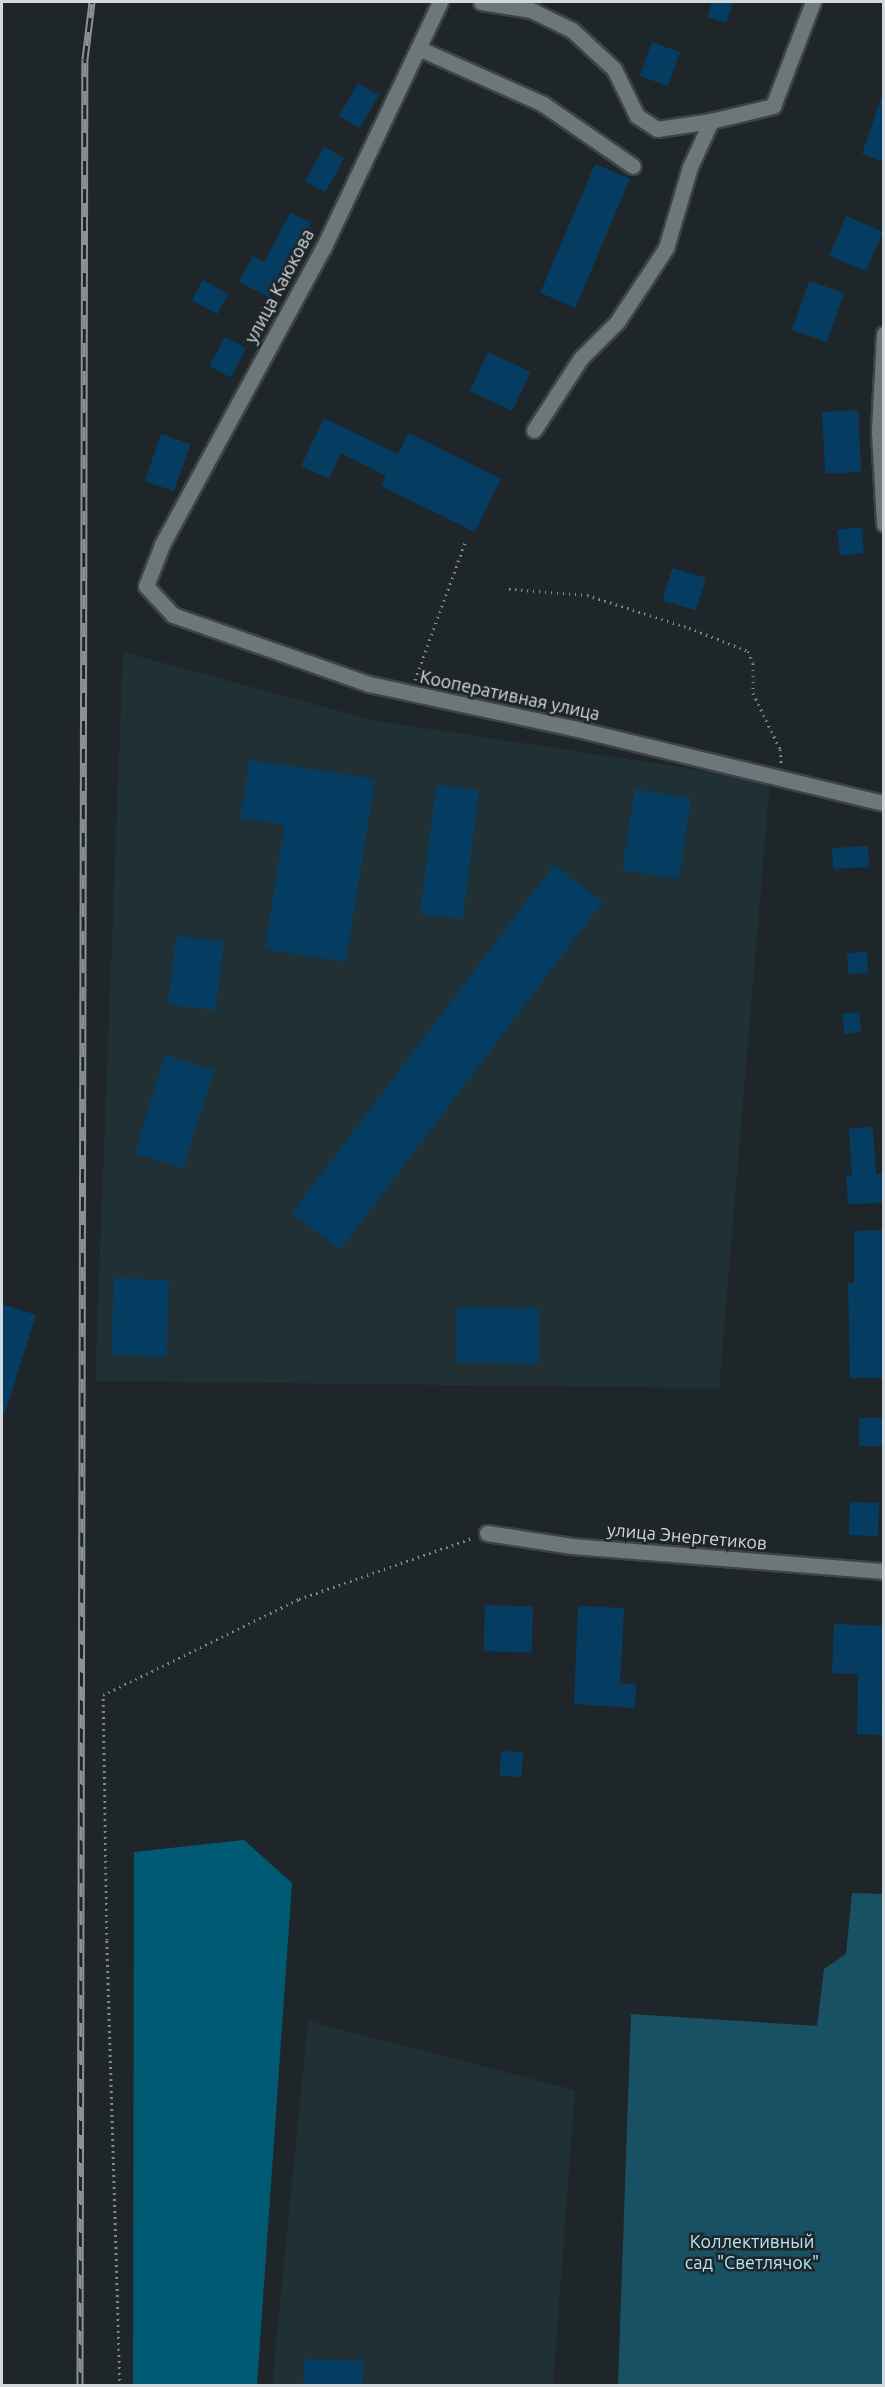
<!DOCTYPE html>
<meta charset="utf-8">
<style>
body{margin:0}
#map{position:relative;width:885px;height:2387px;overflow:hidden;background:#1f262a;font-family:Ubuntu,sans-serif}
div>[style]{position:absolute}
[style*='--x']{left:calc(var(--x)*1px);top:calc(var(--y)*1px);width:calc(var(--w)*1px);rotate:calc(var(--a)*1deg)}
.built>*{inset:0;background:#213035}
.green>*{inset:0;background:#195164}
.forest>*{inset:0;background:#005a73}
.building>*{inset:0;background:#053d62;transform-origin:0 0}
.path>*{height:3px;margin-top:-1.5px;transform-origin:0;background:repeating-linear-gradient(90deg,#81878a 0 1.5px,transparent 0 6px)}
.roads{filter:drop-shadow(2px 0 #3e4346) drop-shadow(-2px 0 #3e4346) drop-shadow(0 2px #3e4346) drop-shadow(0 -2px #3e4346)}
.minor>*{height:15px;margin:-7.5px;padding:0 7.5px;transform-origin:7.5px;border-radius:7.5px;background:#6d767a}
.rail>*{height:7px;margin-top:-3.5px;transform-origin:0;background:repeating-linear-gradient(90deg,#1f262a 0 14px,#8c9294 0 28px);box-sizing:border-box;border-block:2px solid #8c9294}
span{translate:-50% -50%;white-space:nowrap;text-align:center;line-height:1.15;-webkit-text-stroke:5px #1f262a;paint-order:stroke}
.street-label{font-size:18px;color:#d3d8da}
.park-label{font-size:18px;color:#b7e5f8}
.frame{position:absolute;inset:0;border:3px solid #d3d8da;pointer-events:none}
</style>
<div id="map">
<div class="built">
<div style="clip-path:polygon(123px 652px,372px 720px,770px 781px,719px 1388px,95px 1381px)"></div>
<div style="clip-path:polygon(308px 2021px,575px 2090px,553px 2385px,272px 2386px)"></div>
</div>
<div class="green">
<div style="clip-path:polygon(852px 1893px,883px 1894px,883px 2385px,618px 2385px,631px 2014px,817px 2026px,824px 1969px,846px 1954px)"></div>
</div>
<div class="forest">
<div style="clip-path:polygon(244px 1840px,292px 1883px,257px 2385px,133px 2385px,134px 1852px)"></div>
</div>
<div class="building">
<div style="clip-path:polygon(712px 2px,733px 2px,726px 23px,708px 17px)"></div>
<div style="left:652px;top:42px;width:30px;height:36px;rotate:20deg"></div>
<div style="left:358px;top:83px;width:24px;height:38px;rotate:30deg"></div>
<div style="clip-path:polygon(881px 98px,884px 99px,884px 162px,862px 154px)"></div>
<div style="left:324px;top:147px;width:23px;height:39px;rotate:29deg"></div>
<div style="left:595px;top:164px;width:38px;height:140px;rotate:23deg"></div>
<div style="clip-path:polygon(291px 212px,311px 223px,268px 297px,239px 282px,253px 256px,264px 262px)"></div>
<div style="left:846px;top:216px;width:40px;height:43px;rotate:23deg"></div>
<div style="left:203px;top:280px;width:29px;height:23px;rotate:29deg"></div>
<div style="left:809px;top:281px;width:37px;height:52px;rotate:19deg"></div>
<div style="left:225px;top:337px;width:24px;height:33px;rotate:28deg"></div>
<div style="left:488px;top:352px;width:47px;height:43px;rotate:25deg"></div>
<div style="left:858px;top:410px;width:62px;height:36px;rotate:87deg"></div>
<div style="clip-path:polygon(324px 418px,398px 454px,409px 433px,501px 479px,475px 532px,381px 486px,386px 476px,341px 453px,329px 479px,301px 466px)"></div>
<div style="left:161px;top:434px;width:31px;height:50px;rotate:19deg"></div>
<div style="left:861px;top:527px;width:26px;height:24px;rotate:83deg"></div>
<div style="left:672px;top:568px;width:35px;height:34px;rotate:16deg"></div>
<div style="clip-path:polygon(250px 760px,375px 779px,346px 962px,265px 949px,284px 825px,240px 818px)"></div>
<div style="left:436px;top:785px;width:43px;height:130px;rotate:7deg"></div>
<div style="left:635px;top:789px;width:57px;height:82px;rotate:9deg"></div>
<div style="left:868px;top:846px;width:21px;height:36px;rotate:87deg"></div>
<div style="left:554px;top:865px;width:61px;height:436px;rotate:37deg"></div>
<div style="left:176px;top:936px;width:48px;height:69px;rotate:7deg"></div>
<div style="left:867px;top:952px;width:21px;height:20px;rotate:87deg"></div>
<div style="left:859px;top:1012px;width:20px;height:17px;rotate:84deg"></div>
<div style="left:165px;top:1055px;width:51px;height:103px;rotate:17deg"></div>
<div style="clip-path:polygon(873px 1127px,876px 1174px,883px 1174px,884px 1203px,848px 1204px,846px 1175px,852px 1175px,849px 1128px)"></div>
<div style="clip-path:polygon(882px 1230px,884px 1378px,850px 1378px,848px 1283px,854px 1283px,854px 1231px)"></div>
<div style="left:114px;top:1278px;width:55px;height:77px;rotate:2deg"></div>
<div style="clip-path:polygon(2px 1304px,36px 1315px,5px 1413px,2px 1413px)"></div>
<div style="left:457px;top:1307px;width:83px;height:55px;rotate:1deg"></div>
<div style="left:884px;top:1418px;width:28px;height:25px;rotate:90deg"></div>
<div style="left:850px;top:1502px;width:29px;height:33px;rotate:2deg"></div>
<div style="left:485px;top:1605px;width:48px;height:46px;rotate:2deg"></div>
<div style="clip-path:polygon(578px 1606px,624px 1608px,620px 1683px,636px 1684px,635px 1708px,574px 1704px)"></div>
<div style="clip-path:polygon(834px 1624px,884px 1626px,881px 1698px,884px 1698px,884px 1735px,857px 1734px,858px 1674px,832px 1673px)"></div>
<div style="left:501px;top:1751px;width:22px;height:25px;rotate:3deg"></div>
<div style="left:304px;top:2359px;width:59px;height:26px;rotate:2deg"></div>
</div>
<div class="path">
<div style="--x:509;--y:589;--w:78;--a:4.4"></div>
<div style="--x:587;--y:595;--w:107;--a:17.9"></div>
<div style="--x:689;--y:628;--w:63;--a:21.3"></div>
<div style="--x:748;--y:651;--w:13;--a:67"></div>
<div style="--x:753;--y:663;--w:30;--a:90"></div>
<div style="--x:753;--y:693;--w:62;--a:64.3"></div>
<div style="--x:780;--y:749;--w:15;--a:86"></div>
<div style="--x:415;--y:680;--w:149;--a:-70"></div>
<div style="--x:120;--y:2386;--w:446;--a:-91.7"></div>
<div style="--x:107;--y:1940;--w:245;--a:-90.9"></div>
<div style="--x:103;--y:1695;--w:218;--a:-26.1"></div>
<div style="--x:299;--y:1599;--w:183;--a:-19.4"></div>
</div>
<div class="roads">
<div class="minor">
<div style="--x:440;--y:2;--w:272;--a:115.4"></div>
<div style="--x:323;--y:248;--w:338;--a:118.5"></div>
<div style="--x:162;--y:545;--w:44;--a:111.3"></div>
<div style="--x:146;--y:586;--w:40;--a:47"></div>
<div style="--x:173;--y:615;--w:208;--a:19.4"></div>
<div style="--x:369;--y:684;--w:209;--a:12.2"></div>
<div style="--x:573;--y:728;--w:320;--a:13.6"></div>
<div style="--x:481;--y:2;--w:51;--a:9.1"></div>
<div style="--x:531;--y:10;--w:46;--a:26"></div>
<div style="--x:572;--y:30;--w:57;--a:42.9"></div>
<div style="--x:614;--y:69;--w:52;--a:63.9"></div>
<div style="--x:637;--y:116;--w:24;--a:33"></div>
<div style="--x:657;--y:129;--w:55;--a:-8.4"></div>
<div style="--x:711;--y:121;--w:64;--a:-13.6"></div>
<div style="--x:773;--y:106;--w:111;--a:-69"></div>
<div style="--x:418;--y:48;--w:137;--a:24.1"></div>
<div style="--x:543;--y:104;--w:109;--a:34.6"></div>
<div style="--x:884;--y:334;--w:97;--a:93"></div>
<div style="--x:879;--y:431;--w:93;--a:86.9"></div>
<div style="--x:534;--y:430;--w:86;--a:-56.9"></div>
<div style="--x:581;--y:358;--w:51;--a:-45"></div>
<div style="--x:617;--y:322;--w:89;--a:-56.5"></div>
<div style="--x:666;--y:248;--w:84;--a:-73.5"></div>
<div style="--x:690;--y:167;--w:51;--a:-65.5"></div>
<div style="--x:487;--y:1533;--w:86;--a:8.7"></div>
<div style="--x:572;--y:1546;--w:313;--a:4.6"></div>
</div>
</div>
<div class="rail">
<div style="--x:80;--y:2386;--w:2327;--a:-89.88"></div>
<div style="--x:85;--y:59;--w:57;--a:-83"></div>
</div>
<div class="street-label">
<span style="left:279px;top:286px;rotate:-62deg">улица Каюкова</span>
<span style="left:510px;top:695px;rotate:12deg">Кооперативная улица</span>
<span style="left:687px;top:1536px;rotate:5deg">улица Энергетиков</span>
</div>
<div class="park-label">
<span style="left:752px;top:2252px">Коллективный<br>сад "Светлячок"</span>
</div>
<div class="frame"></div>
</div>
